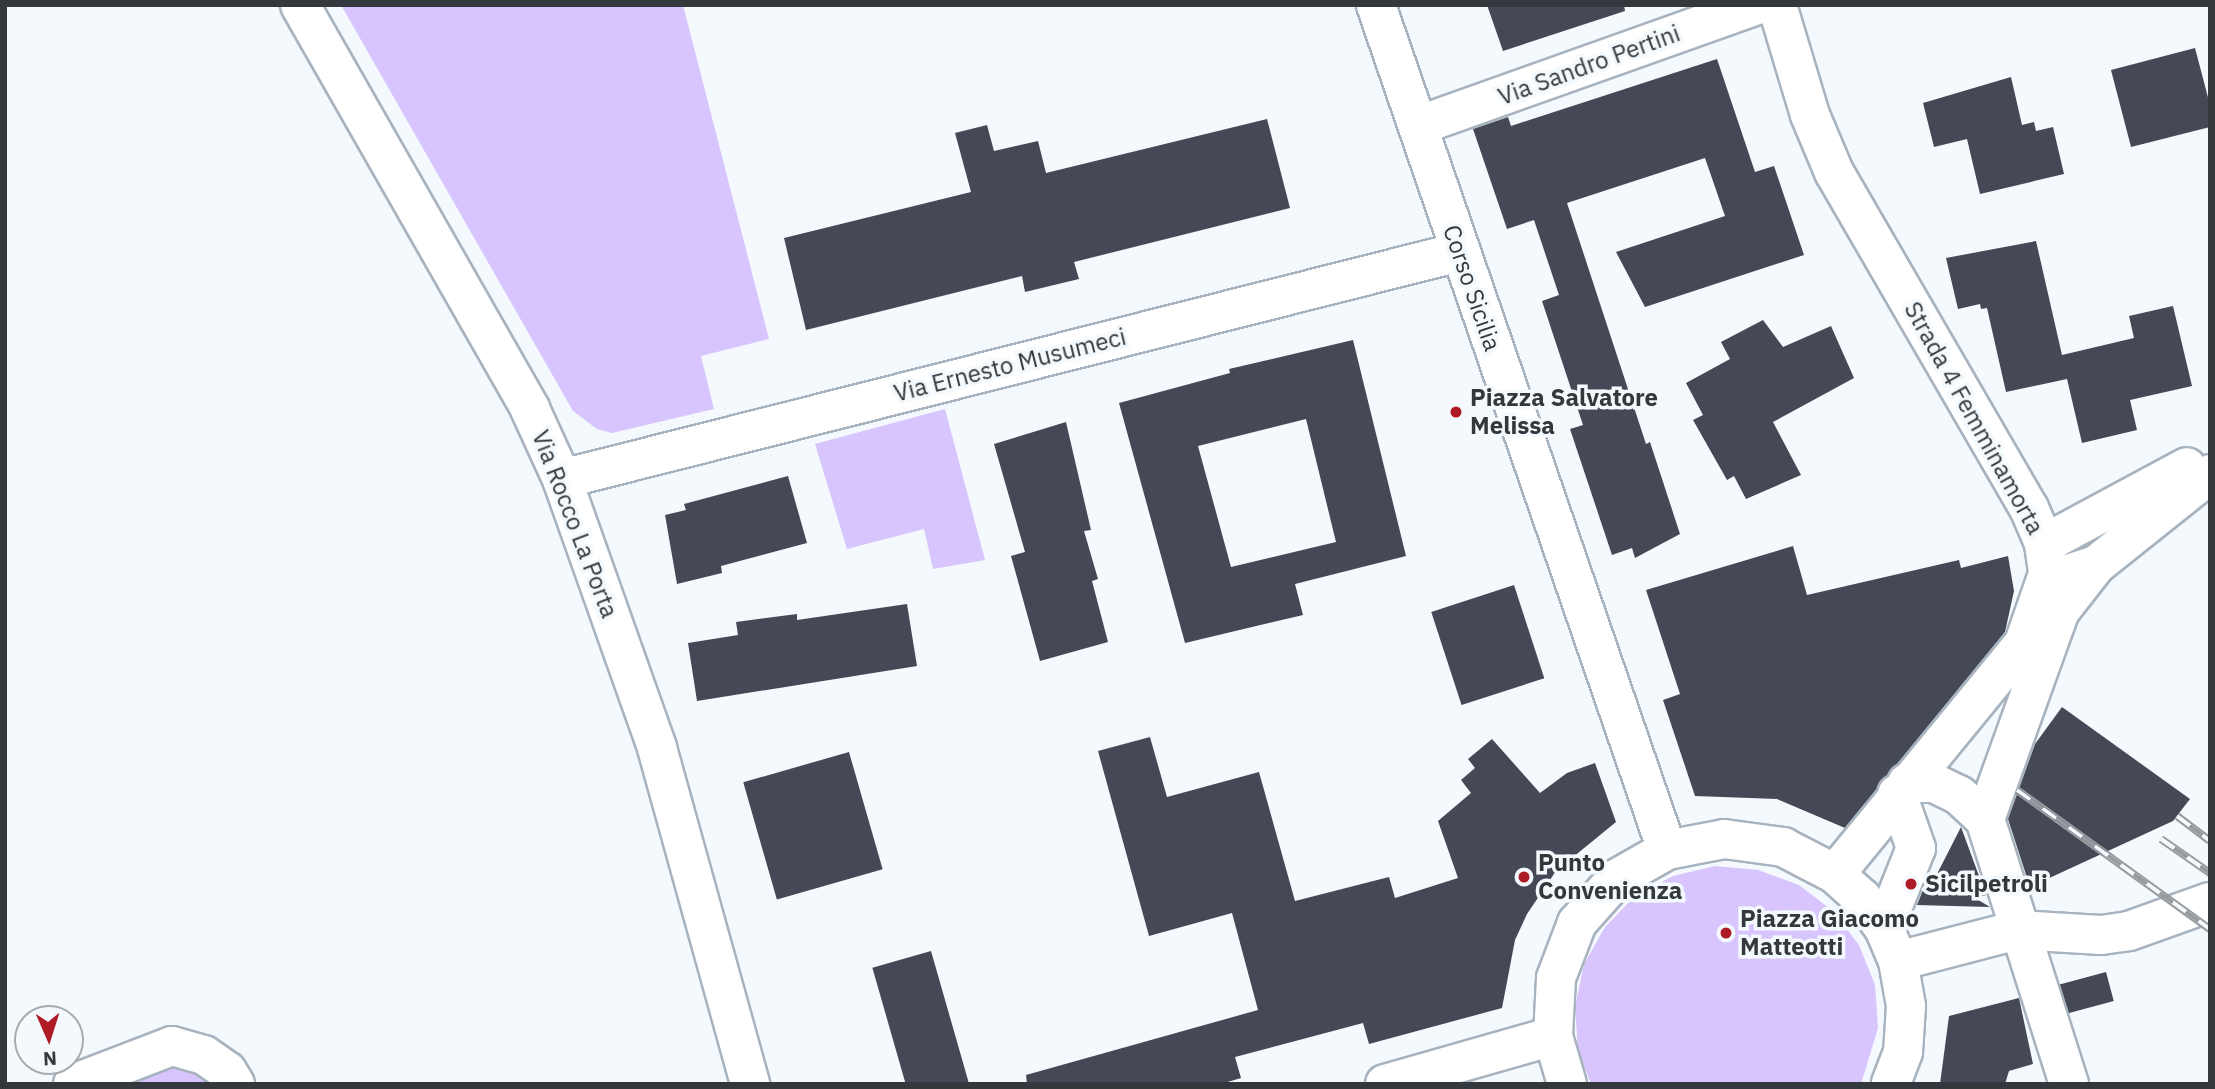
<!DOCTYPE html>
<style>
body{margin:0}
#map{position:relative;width:2215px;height:1089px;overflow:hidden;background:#f3f9fd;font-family:"IBM Plex Sans",sans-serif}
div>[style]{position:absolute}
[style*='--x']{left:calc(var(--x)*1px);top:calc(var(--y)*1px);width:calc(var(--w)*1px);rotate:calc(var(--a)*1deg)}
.green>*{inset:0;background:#d8c5fd}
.building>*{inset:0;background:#454855;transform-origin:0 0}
.roads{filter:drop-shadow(2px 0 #a7b3be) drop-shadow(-2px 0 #a7b3be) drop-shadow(0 2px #a7b3be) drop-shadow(0 -2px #a7b3be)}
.minor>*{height:38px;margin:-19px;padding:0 19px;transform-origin:19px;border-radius:19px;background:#fff}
.rail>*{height:8px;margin-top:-4px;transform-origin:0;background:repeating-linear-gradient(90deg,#f3f9fd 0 16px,#969ba0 0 32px);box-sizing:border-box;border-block:2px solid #969ba0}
.dots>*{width:19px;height:19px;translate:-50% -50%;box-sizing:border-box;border:4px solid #f3f9fd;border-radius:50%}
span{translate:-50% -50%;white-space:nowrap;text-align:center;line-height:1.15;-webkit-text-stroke:7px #f3f9fd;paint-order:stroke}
.street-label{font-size:24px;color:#33383d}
.poi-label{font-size:24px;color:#33383d;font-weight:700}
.left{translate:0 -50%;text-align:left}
.frame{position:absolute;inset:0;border:7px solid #33383d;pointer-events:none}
.north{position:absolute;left:14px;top:1005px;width:70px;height:70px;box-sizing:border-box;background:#f3f9fd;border:2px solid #a6acb0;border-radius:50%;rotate:177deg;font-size:19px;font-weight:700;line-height:28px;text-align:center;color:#33383d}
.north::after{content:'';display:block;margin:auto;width:24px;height:32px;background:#ae1b25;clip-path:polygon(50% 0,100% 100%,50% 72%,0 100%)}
</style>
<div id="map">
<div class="green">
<div style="clip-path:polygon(341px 5px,683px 5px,769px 339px,701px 356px,714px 409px,612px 433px,597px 429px,573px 411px)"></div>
<div style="clip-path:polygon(945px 409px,985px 560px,933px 569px,924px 529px,847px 549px,815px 444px)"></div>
<div style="clip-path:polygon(1715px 866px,1758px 870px,1799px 885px,1833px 911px,1859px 945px,1875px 985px,1878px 1028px,1861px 1084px,1591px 1084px,1578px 1050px,1575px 1007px,1584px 964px,1605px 927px,1635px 896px,1673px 876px)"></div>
<div style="clip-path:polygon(171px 1064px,200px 1071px,215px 1084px,120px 1084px)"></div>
</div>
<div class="building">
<div style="clip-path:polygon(1487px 5px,1624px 5px,1625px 11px,1503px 51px)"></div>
<div style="clip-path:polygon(2195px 48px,2210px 105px,2210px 127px,2131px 147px,2111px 70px)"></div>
<div style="clip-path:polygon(1717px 59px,1755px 172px,1774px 166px,1804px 255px,1645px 307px,1616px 252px,1725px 216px,1705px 158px,1567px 203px,1646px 444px,1650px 442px,1680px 534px,1635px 558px,1632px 548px,1612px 555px,1570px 429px,1583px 425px,1542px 301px,1559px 295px,1534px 220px,1507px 229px,1473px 129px,1508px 117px,1511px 126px)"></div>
<div style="clip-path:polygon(2011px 77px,2022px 125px,2034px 122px,2036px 131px,2053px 127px,2064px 174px,1980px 194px,1967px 139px,1934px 147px,1923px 103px)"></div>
<div style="clip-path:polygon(1267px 119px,1290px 208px,1074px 262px,1079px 279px,1025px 292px,1022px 276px,806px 330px,784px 238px,971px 192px,955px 133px,987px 125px,994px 151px,1038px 141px,1046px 173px)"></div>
<div style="clip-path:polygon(2036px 241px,2062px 355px,2134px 338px,2129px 316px,2173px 306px,2192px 386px,2130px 400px,2137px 430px,2082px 443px,2067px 379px,2006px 392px,1987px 308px,1981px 309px,1980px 304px,1958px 309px,1946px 258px)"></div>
<div style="clip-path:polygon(1763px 320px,1783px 347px,1831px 326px,1854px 378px,1773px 422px,1801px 475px,1746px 499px,1734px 476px,1727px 480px,1693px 420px,1703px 415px,1686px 383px,1730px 359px,1721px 342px)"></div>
<div style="clip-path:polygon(evenodd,1353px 340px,1406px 556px,1295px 584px,1303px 615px,1185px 643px,1119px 403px,1230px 373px,1229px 369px,1353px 340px,1306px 419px,1336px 542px,1231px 567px,1198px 446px,1306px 419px)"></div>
<div style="clip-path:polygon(1066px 422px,1091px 530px,1084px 531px,1098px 579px,1092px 581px,1108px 642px,1040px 661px,1011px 556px,1025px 552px,994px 444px)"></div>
<div style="clip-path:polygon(788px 476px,807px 543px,721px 566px,722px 573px,677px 584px,665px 515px,686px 510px,684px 504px)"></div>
<div style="clip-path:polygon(1793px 546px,1807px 595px,1959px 560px,1961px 568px,2008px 556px,2014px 591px,2005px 632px,1845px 828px,1777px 799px,1695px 796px,1663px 700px,1680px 694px,1646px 590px)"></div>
<div style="left:1514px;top:585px;width:98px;height:87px;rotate:72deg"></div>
<div style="clip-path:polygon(907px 604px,917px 666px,697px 701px,688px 643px,738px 635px,736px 622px,797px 614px,797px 620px)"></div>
<div style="clip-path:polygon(2062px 707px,2190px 799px,2173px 821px,2030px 887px,2008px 819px,2035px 744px)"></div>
<div style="clip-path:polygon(1150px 737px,1167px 797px,1259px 772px,1295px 901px,1389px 877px,1395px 898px,1458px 878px,1438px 821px,1471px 793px,1461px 780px,1475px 768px,1468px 759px,1492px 739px,1540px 793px,1567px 773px,1595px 763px,1616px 822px,1556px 871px,1527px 914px,1515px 940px,1502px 1008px,1369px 1044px,1363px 1023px,1235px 1057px,1241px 1078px,1221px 1084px,1027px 1084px,1026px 1075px,1258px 1010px,1232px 913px,1149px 936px,1098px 751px)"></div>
<div style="left:849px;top:752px;width:122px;height:110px;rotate:74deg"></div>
<div style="clip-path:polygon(1961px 827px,1986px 895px,1975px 898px,1990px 907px,1917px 905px,1929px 875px,1935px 878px)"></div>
<div style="left:931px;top:951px;width:138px;height:61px;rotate:74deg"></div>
<div style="left:2106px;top:972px;width:30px;height:48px;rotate:75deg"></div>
<div style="clip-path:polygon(2019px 998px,2033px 1064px,2009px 1071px,2005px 1084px,1940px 1084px,1949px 1016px)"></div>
</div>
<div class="roads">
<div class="minor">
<div style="--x:300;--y:5;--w:465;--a:60.3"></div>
<div style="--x:530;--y:409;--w:77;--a:65.4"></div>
<div style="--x:562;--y:479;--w:285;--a:70.5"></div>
<div style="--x:657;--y:748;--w:349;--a:74.5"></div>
<div style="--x:1376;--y:5;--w:894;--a:71"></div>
<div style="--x:1777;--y:5;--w:115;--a:73.3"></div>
<div style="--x:1810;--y:115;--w:62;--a:67.2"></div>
<div style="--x:1834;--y:172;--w:388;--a:59.9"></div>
<div style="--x:2029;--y:508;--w:39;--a:67"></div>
<div style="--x:2044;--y:544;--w:30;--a:82"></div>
<div style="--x:2048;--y:574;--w:73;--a:109.2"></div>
<div style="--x:2024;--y:643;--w:298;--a:129.3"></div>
<div style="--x:1420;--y:125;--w:358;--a:-19.6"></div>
<div style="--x:562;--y:479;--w:925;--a:-14.2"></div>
<div style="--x:2044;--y:544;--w:162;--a:-28.3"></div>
<div style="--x:2071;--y:573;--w:26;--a:-18"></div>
<div style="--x:2096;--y:565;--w:146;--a:-38.6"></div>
<div style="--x:1907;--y:783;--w:27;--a:0"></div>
<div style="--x:1934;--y:783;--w:28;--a:26"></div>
<div style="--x:1959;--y:795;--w:35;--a:43"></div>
<div style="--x:1985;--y:819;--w:278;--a:72.4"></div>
<div style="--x:1985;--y:819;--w:221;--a:-70.2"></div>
<div style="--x:2060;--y:611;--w:58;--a:-52"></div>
<div style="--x:1884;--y:928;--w:86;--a:-68.2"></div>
<div style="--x:1916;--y:848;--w:57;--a:-109.4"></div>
<div style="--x:1898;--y:961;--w:124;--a:-14.5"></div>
<div style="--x:2018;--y:930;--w:83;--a:3.4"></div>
<div style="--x:2101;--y:935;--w:28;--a:-8"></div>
<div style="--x:2129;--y:931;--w:86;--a:-19.7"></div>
<div style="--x:73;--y:1084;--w:106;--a:-21"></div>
<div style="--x:172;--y:1046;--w:33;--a:16"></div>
<div style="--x:204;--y:1055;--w:28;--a:35"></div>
<div style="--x:227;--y:1071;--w:15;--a:58"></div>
<div style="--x:1385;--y:1084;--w:175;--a:-15.9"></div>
<div style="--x:1567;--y:1084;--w:50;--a:-106.3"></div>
<div style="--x:1553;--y:1036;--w:58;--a:-87"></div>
<div style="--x:1556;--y:978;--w:59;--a:-69.1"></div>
<div style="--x:1577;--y:923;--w:59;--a:-48.4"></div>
<div style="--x:1616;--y:879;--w:59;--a:-29.6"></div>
<div style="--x:1667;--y:850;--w:58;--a:-10.9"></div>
<div style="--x:1724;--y:839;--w:60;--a:7.7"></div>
<div style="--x:1783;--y:847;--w:59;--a:27.4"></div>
<div style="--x:1835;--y:874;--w:36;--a:42"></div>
<div style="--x:1862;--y:898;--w:37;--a:54"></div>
<div style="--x:1884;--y:928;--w:36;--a:67"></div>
<div style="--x:1898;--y:961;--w:46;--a:79.9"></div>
<div style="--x:1906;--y:1006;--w:46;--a:93.7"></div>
<div style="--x:1903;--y:1052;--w:34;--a:111"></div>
</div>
</div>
<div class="rail">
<div style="--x:2017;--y:790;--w:238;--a:35.8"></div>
<div style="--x:2177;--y:816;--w:41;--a:37.1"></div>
<div style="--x:2161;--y:839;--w:60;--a:34.8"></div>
</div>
<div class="dots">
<div style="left:1456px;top:412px;background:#ae1b25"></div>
<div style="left:1524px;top:877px;background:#ae1b25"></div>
<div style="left:1911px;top:884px;background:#ae1b25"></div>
<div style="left:1726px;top:933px;background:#ae1b25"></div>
</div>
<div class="street-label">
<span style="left:1589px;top:65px;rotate:-20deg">Via Sandro Pertini</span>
<span style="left:1472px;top:288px;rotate:71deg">Corso Sicilia</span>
<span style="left:1010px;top:365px;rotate:-14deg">Via Ernesto Musumeci</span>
<span style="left:1974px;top:418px;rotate:61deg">Strada 4 Femminamorta</span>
<span style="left:575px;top:524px;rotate:69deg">Via Rocco La Porta</span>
</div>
<div class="poi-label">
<span class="left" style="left:1470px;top:412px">Piazza Salvatore<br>Melissa</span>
<span class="left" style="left:1538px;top:877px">Punto<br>Convenienza</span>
<span class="left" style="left:1925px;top:884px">Sicilpetroli</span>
<span class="left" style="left:1740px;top:933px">Piazza Giacomo<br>Matteotti</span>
</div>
<div class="frame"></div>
<div class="north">N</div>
</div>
